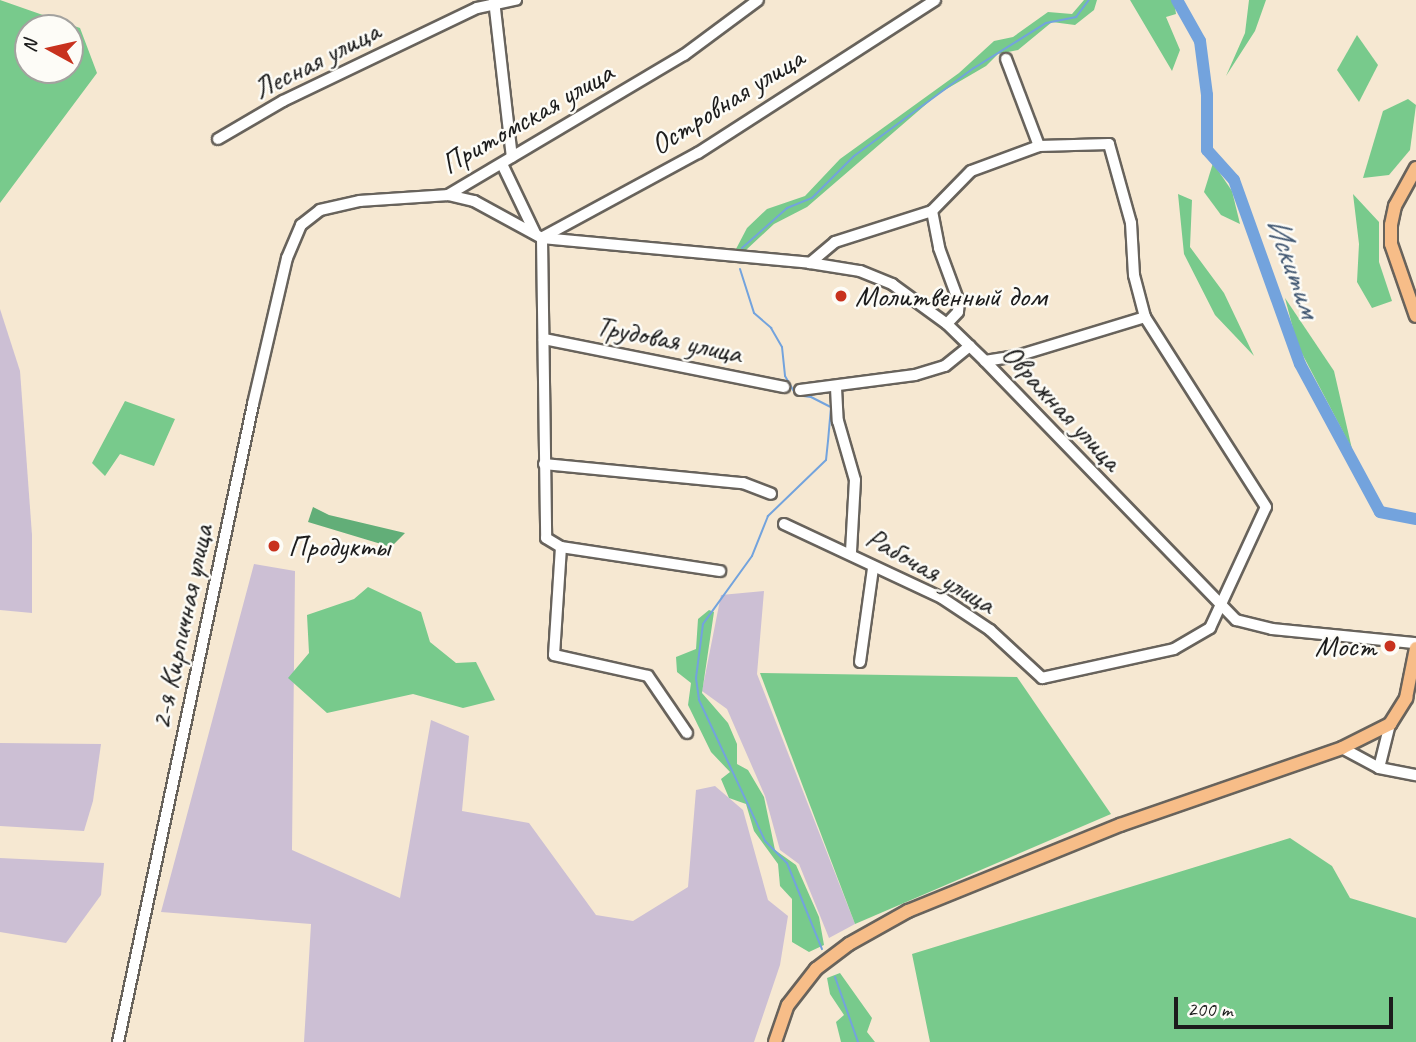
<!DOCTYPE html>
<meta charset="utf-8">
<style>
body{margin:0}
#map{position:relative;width:1416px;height:1042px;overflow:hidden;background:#f6e8d2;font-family:Caveat,sans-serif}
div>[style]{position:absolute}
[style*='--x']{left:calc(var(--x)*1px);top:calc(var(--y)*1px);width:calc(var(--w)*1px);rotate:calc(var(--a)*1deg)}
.industrial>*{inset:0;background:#ccbfd4}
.green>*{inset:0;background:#78ca8c}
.forest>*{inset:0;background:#62ae78}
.stream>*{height:2px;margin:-1px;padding:0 1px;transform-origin:1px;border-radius:1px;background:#73a3dd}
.river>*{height:12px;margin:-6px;padding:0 6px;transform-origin:6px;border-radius:6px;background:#73a3dd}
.roads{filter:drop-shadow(2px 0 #68635c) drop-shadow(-2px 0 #68635c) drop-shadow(0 2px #68635c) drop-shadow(0 -2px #68635c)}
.minor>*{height:10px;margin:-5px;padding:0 5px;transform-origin:5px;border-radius:5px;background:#fff}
.major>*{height:12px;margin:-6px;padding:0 6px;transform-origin:6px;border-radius:6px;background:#f7bd88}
.dots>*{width:19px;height:19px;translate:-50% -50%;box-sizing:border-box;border:4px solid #fdfcf7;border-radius:50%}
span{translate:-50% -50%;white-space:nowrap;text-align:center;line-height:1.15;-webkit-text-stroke:5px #fdfcf7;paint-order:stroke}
.street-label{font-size:30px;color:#1c1c1c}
.poi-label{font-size:30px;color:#1c1c1c}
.left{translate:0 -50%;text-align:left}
.right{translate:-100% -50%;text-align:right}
.water-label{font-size:32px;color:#435973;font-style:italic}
.north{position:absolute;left:14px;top:14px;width:70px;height:70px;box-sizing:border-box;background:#fdfcf7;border:2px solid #a3a29f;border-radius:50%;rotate:278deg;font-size:19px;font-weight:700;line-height:28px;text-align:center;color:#1c1c1c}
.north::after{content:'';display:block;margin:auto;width:24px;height:32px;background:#c8321e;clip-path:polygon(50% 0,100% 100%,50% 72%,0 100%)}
.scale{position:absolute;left:1174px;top:997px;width:219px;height:32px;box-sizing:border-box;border:4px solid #1c1c1c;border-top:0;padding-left:9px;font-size:21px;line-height:24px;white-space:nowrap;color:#1c1c1c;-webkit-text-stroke:5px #fdfcf7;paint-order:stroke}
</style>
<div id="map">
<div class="industrial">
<div style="clip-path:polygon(0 309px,20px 371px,32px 535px,32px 613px,0 610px)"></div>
<div style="clip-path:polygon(254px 564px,295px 571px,292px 850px,400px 898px,431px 720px,469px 736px,462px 811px,529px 823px,596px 915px,633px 921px,688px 887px,696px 790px,715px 786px,743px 810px,768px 900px,788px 916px,780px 965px,754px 1042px,304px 1042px,311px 924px,161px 912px)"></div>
<div style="clip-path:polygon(764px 591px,757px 674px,855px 924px,829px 938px,799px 864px,780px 850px,765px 796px,727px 709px,702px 691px,721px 595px)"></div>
<div style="clip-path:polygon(0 743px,101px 744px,93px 801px,84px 831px,0 826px)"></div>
<div style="clip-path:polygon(0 858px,104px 863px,101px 895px,66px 943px,0 932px)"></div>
</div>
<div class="green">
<div style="clip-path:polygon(evenodd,0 0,80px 28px,97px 73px,0 203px,0 0,28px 28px,70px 28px,70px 70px,28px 70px,28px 28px)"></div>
<div style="clip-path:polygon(1084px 0,1097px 0,1094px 10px,1075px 25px,1052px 22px,1018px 50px,998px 54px,986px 66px,938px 94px,807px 207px,774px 224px,746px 250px,736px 249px,747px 228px,767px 209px,805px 196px,840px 159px,959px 73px,994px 41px,1013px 37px,1048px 12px,1072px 14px)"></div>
<div style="clip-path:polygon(1130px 0,1174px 0,1176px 14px,1166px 17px,1180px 50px,1172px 71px)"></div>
<div style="clip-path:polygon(1249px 0,1266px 0,1255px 31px,1226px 76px,1245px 33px)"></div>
<div style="clip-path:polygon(1357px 35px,1378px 65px,1359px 102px,1337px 70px)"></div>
<div style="clip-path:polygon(1408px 99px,1416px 105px,1410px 150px,1389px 175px,1363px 178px,1383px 111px)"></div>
<div style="clip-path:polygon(1213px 163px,1232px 191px,1240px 224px,1221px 215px,1204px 192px)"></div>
<div style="clip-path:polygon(1178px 194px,1192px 200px,1190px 247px,1224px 293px,1254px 356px,1215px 315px,1184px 254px)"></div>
<div style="clip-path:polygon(1353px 194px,1379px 222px,1379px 262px,1392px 301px,1372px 308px,1357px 282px,1359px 244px)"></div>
<div style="clip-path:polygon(1285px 298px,1334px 371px,1352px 449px,1297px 344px)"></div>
<div style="clip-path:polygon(125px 401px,175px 419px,154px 466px,120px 454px,105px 476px,92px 463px)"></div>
<div style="clip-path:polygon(368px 587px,421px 612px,430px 642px,456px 663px,476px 662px,495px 700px,463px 708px,413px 694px,327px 713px,288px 678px,309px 653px,307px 615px,354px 599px)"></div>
<div style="clip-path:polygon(709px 610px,714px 612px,702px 693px,728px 723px,737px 744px,737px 764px,748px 770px,764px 797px,775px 850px,796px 865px,819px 917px,824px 945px,809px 952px,792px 942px,792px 899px,780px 886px,778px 864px,754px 831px,746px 804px,729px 798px,721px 779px,730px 772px,711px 752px,688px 705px,691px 683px,677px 672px,676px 657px,696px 649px,698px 619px)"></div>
<div style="clip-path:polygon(760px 673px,1017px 677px,1111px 814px,855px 924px)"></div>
<div style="clip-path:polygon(1290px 838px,1332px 866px,1350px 898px,1416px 918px,1416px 1042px,930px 1042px,912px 954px)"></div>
<div style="clip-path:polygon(840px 973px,872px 1018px,867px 1032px,875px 1042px,841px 1042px,836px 1022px,844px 1015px,830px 994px,827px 978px)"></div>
</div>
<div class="forest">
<div style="clip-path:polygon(313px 507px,329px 515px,405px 533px,391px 547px,308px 522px)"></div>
</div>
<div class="stream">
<div style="--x:742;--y:248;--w:60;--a:-41.6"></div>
<div style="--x:787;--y:208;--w:27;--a:-22"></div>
<div style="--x:812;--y:198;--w:59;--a:-45"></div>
<div style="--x:854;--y:156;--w:149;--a:-36.3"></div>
<div style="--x:974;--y:68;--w:85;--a:-32"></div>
<div style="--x:1046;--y:23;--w:31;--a:-11"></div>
<div style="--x:1076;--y:17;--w:21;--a:-53"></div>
<div style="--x:740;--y:269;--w:46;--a:72.3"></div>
<div style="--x:754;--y:313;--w:23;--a:41"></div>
<div style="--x:771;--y:328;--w:22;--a:60"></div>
<div style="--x:782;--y:347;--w:29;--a:84"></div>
<div style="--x:785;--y:376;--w:22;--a:60"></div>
<div style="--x:796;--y:395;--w:15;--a:8"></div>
<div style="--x:811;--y:397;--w:22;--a:27"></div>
<div style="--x:831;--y:407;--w:34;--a:95"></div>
<div style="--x:828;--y:441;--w:19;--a:96"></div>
<div style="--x:826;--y:460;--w:81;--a:136"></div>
<div style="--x:768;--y:516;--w:43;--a:111.8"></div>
<div style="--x:752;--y:556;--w:84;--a:125.8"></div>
<div style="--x:703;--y:624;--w:54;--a:97.4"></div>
<div style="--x:696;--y:678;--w:22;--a:82"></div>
<div style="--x:699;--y:700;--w:156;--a:64.9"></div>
<div style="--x:765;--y:841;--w:31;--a:45"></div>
<div style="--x:787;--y:863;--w:93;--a:67.9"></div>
<div style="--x:835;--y:977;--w:69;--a:70.5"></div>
</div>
<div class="river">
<div style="--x:1177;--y:0;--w:47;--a:60.7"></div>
<div style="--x:1200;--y:41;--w:54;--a:82.6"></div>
<div style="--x:1207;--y:95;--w:55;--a:90"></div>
<div style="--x:1207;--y:150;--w:40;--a:48"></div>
<div style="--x:1234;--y:180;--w:195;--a:70.3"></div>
<div style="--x:1300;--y:364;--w:168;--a:61.6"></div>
<div style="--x:1380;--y:512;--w:37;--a:11"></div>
</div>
<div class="roads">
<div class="minor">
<div style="--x:494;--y:0;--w:158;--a:83.5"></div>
<div style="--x:1006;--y:59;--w:93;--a:69.2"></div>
<div style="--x:218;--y:139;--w:75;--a:-30.3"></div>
<div style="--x:283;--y:101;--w:215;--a:-25.6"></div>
<div style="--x:477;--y:8;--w:40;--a:-12"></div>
<div style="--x:502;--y:164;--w:76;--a:64.4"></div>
<div style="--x:448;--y:195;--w:27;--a:13"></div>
<div style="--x:474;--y:201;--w:77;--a:28.6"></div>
<div style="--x:542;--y:238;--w:269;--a:5.3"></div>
<div style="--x:810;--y:263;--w:51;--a:9.1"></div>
<div style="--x:860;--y:271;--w:35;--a:22"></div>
<div style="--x:892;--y:284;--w:68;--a:36"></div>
<div style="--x:947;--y:324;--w:53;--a:44.2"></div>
<div style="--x:985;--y:361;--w:361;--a:45.9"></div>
<div style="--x:1236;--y:620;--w:37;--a:14"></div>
<div style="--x:1272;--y:629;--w:145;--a:5.6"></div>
<div style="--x:932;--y:211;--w:38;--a:79"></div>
<div style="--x:939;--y:248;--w:58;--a:69.7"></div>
<div style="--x:959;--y:302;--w:10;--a:96"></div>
<div style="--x:958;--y:312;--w:16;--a:133"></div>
<div style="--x:543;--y:237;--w:176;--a:-28.5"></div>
<div style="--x:698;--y:153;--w:282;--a:-32.8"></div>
<div style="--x:542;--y:238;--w:300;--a:89.2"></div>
<div style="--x:546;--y:538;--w:17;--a:31"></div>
<div style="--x:561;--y:547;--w:161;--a:8.6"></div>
<div style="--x:544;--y:339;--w:245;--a:11.3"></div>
<div style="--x:985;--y:361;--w:32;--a:-9"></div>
<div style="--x:1017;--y:356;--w:134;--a:-16.9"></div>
<div style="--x:836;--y:388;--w:33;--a:87"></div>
<div style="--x:838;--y:421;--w:61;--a:73.9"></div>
<div style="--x:855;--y:480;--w:72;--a:93.2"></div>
<div style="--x:800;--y:390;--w:116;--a:-7.4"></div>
<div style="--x:915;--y:375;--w:31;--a:-17"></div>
<div style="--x:945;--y:366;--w:32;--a:-39"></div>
<div style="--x:544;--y:464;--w:200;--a:5.5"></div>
<div style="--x:743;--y:483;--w:30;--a:21"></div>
<div style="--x:784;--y:524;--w:174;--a:25.1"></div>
<div style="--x:942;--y:598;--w:58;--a:33.7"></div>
<div style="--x:990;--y:630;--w:71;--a:42.7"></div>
<div style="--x:1042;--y:678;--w:135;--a:-12.4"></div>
<div style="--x:1174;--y:649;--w:42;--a:-30.3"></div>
<div style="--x:1210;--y:628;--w:133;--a:-65.2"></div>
<div style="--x:1266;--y:507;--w:225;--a:-122.5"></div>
<div style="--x:1145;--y:317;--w:43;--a:-104.7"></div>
<div style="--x:1134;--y:275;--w:52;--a:-93.3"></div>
<div style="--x:1131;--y:223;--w:82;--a:-105.6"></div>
<div style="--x:1109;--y:144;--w:70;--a:178.4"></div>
<div style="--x:1039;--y:146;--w:72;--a:159.8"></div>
<div style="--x:971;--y:171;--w:56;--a:134.3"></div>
<div style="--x:932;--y:211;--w:102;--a:162.3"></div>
<div style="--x:835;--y:242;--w:33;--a:140"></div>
<div style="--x:561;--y:547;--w:108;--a:93.7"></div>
<div style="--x:554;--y:655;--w:96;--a:12.6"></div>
<div style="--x:648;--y:676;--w:69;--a:55.6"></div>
<div style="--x:860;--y:662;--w:95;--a:-82.1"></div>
<div style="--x:1342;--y:748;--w:42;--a:28.4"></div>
<div style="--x:1379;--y:768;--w:38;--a:11"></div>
<div style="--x:1379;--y:768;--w:45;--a:-76"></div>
<div style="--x:118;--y:1042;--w:652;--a:-78.05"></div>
<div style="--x:253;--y:404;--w:150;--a:-76.9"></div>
<div style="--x:287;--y:258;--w:36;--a:-67"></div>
<div style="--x:301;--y:225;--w:24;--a:-38"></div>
<div style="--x:320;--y:210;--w:41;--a:-12.7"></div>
<div style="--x:360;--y:201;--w:88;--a:-3.9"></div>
<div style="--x:448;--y:195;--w:274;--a:-30.7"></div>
<div style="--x:684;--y:55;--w:92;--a:-36.6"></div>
</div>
<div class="major">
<div style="--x:1416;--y:168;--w:43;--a:118.9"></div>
<div style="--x:1395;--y:206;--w:19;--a:102"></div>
<div style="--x:1391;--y:225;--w:19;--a:90"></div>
<div style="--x:1391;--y:244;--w:76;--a:70.9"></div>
<div style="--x:775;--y:1042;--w:39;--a:-71"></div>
<div style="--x:788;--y:1005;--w:46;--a:-52.1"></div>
<div style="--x:816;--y:969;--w:41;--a:-37.1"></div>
<div style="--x:849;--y:944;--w:68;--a:-29.2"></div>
<div style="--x:908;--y:911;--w:229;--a:-22.1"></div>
<div style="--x:1120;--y:825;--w:235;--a:-19.1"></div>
<div style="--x:1342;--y:748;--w:54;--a:-26.6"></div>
<div style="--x:1390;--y:724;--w:31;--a:-58"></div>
<div style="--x:1406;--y:698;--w:51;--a:-78.7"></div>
</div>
</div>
<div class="dots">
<div style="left:841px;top:296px;background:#c8321e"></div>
<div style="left:274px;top:546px;background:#c8321e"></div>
<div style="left:1390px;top:646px;background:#c8321e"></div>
</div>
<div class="street-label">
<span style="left:316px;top:60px;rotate:-27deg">Лесная улица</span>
<span style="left:727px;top:101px;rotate:-32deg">Островная улица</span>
<span style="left:527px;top:118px;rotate:-30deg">Притомская улица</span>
<span style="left:669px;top:339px;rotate:11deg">Трудовая улица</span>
<span style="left:1062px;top:407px;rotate:47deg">Овражная улица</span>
<span style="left:931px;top:570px;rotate:30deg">Рабочая улица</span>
<span style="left:181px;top:627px;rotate:-78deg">2-я Кирпичная улица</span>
</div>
<div class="poi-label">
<span class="left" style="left:855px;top:296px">Молитвенный дом</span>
<span class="left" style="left:288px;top:546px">Продукты</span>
<span class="right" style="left:1376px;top:646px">Мост</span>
</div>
<div class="water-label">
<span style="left:1293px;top:267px;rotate:70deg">Искитим</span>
</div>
<div class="north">N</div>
<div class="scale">200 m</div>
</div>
